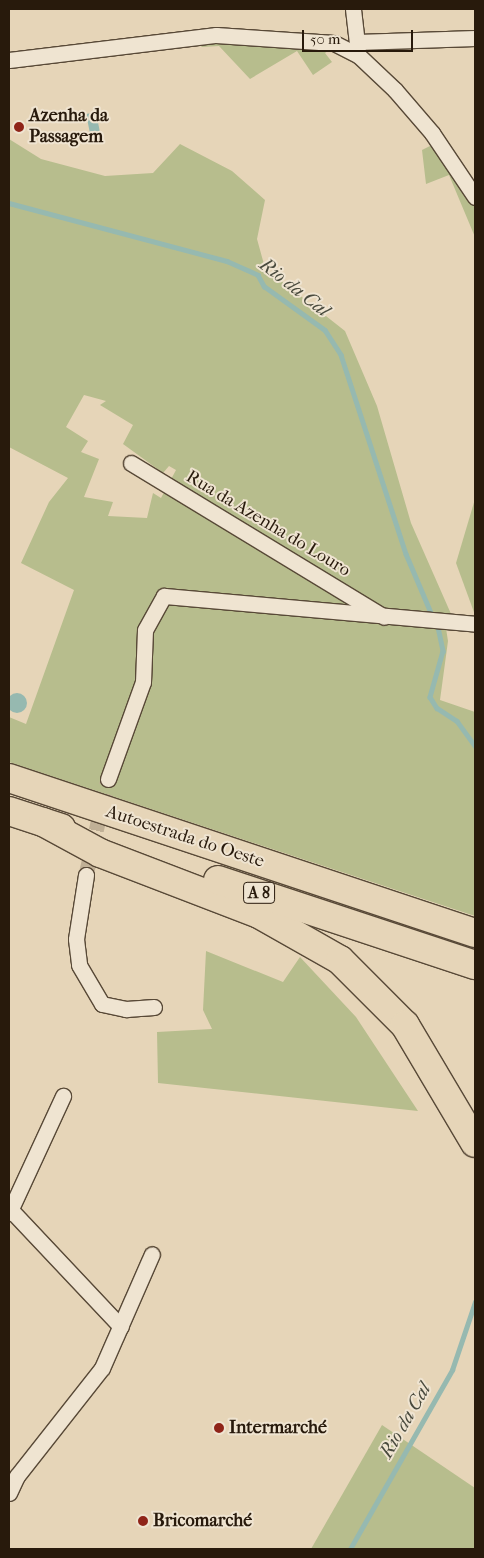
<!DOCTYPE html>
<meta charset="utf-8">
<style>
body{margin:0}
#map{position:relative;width:484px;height:1558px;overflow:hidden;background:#e6d5b8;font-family:"IM FELL French Canon",serif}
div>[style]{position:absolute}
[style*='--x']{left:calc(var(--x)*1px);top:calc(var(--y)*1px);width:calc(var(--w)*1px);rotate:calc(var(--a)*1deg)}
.green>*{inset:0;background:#b7bd8d}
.water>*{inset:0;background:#96b9b0;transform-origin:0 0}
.round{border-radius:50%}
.stream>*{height:4.5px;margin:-2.25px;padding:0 2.25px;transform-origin:2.25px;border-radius:2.25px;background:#96b9b0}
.street-tunnel>*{height:15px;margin-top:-7.5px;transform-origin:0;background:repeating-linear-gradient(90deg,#c0b096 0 15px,transparent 0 23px)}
.roads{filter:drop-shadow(1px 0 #584937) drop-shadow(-1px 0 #584937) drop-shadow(0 1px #584937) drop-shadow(0 -1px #584937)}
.street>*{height:15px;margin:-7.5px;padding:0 7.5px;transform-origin:7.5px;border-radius:7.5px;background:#efe4d1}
.highway>*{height:28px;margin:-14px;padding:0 14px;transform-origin:14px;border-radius:14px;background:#e6d5b8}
.dots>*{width:14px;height:14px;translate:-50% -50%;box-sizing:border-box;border:2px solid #efe4d1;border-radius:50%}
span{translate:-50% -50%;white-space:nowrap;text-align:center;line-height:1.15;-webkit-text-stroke:4px #efe4d1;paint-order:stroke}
.shield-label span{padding:1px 4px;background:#efe4d1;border:1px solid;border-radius:4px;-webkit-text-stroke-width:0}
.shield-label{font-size:16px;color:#281a0c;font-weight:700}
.poi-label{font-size:18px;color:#281a0c;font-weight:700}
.left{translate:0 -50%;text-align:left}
.street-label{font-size:18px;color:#281a0c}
.water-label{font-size:19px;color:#494a3d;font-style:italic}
.frame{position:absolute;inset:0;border:10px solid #281a0c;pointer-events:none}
.scale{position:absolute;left:302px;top:30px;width:111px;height:22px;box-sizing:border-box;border:2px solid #281a0c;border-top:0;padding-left:6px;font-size:15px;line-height:18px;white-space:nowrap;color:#281a0c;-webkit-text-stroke:4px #efe4d1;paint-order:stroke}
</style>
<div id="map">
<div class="green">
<div style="clip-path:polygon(193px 39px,329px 50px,325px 53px,332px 62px,313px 75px,297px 51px,250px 79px,219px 46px,202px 47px)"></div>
<div style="clip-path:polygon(evenodd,9px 139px,41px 159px,105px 176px,153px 173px,180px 144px,232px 171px,265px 200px,257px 239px,265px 268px,345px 331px,377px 406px,411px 523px,455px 623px,445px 622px,448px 641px,440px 700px,475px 712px,475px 916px,9px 762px,9px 717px,26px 724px,74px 590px,21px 563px,49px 502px,68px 478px,9px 447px,9px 139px,84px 395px,106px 401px,100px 405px,133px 425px,123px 444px,163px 473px,169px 466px,176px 470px,161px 498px,153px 493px,147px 518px,108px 516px,113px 502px,84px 497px,99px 459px,81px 452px,88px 441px,66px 427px,84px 395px)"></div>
<div style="clip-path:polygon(438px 142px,475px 197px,475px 237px,449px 175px,426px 184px,422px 150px)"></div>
<div style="clip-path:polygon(475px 499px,475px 615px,456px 563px)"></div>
<div style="clip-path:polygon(206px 951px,283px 982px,300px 957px,356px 1017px,418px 1111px,158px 1083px,157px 1032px,212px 1029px,203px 1010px)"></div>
<div style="clip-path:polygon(382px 1425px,475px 1488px,475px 1549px,311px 1549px)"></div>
</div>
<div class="water">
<div style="left:96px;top:112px;width:25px;height:10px;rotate:79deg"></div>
<div class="round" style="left:7px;top:693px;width:20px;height:20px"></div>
</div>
<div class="stream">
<div style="--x:9;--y:203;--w:226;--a:14.9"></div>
<div style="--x:227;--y:261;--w:34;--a:24"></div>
<div style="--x:258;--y:275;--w:13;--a:61"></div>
<div style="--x:264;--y:286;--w:75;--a:35.8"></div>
<div style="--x:325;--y:330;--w:30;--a:57"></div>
<div style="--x:341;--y:355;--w:209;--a:71.9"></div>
<div style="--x:406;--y:554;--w:66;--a:66.9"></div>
<div style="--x:438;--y:627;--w:25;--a:78"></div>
<div style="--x:443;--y:651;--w:48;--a:105.8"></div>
<div style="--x:430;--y:697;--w:13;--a:58"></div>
<div style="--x:437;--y:708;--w:24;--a:33"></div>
<div style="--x:457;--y:721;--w:31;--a:54"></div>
<div style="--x:350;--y:1549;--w:206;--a:-60.3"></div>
<div style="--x:452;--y:1370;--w:72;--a:-71.3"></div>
</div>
<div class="street-tunnel">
<div style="--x:86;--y:875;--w:98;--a:-77.1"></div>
</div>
<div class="roads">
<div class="street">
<div style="--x:353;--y:9;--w:43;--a:83.4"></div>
<div style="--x:357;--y:42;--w:118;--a:-1.9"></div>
<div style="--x:9;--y:60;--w:209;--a:-6.9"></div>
<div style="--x:216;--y:35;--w:118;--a:3.9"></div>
<div style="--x:334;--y:43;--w:27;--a:27"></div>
<div style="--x:358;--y:55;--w:51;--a:43.4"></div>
<div style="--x:395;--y:90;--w:57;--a:49.3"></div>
<div style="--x:432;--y:133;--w:77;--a:56.1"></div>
<div style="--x:131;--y:463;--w:296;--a:31.3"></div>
<div style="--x:108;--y:779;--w:103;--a:-70.2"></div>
<div style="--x:143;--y:682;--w:52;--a:-87.8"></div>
<div style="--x:145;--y:630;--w:39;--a:-61"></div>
<div style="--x:164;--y:596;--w:312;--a:5.1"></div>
<div style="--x:86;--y:875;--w:65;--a:98.9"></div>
<div style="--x:76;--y:939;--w:26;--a:83"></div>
<div style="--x:79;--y:965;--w:45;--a:59.5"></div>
<div style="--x:102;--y:1004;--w:25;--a:12"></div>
<div style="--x:126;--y:1009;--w:28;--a:-4"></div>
<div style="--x:9;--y:1208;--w:163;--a:46.7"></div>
<div style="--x:9;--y:1213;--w:129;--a:-65.2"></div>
<div style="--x:9;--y:1493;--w:19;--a:-65"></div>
<div style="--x:17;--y:1476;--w:137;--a:-51.8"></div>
<div style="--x:102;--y:1368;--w:124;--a:-66.3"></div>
</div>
<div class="highway">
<div style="--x:9;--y:778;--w:491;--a:18.4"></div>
<div style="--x:9;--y:811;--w:55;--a:18.1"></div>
<div style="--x:43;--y:822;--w:65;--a:28.5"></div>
<div style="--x:100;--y:853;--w:170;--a:21"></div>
<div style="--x:259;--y:914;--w:93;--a:29.6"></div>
<div style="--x:340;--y:960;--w:92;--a:45"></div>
<div style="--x:405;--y:1025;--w:137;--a:59.3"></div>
<div style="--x:218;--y:880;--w:271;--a:18.3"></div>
</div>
</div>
<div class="dots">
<div style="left:19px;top:127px;background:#8f2418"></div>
<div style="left:219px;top:1428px;background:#8f2418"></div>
<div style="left:143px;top:1521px;background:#8f2418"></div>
</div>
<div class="shield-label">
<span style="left:259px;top:893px">A 8</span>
</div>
<div class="poi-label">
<span class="left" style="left:29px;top:127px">Azenha da<br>Passagem</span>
<span class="left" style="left:229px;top:1428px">Intermarché</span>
<span class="left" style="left:153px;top:1521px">Bricomarché</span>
</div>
<div class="street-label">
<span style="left:268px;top:524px;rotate:31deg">Rua da Azenha do Louro</span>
<span style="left:185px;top:837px;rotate:18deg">Autoestrada do Oeste</span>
</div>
<div class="water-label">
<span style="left:294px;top:288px;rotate:38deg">Rio da Cal</span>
<span style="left:406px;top:1421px;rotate:-60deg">Rio da Cal</span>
</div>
<div class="frame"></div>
<div class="scale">50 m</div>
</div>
